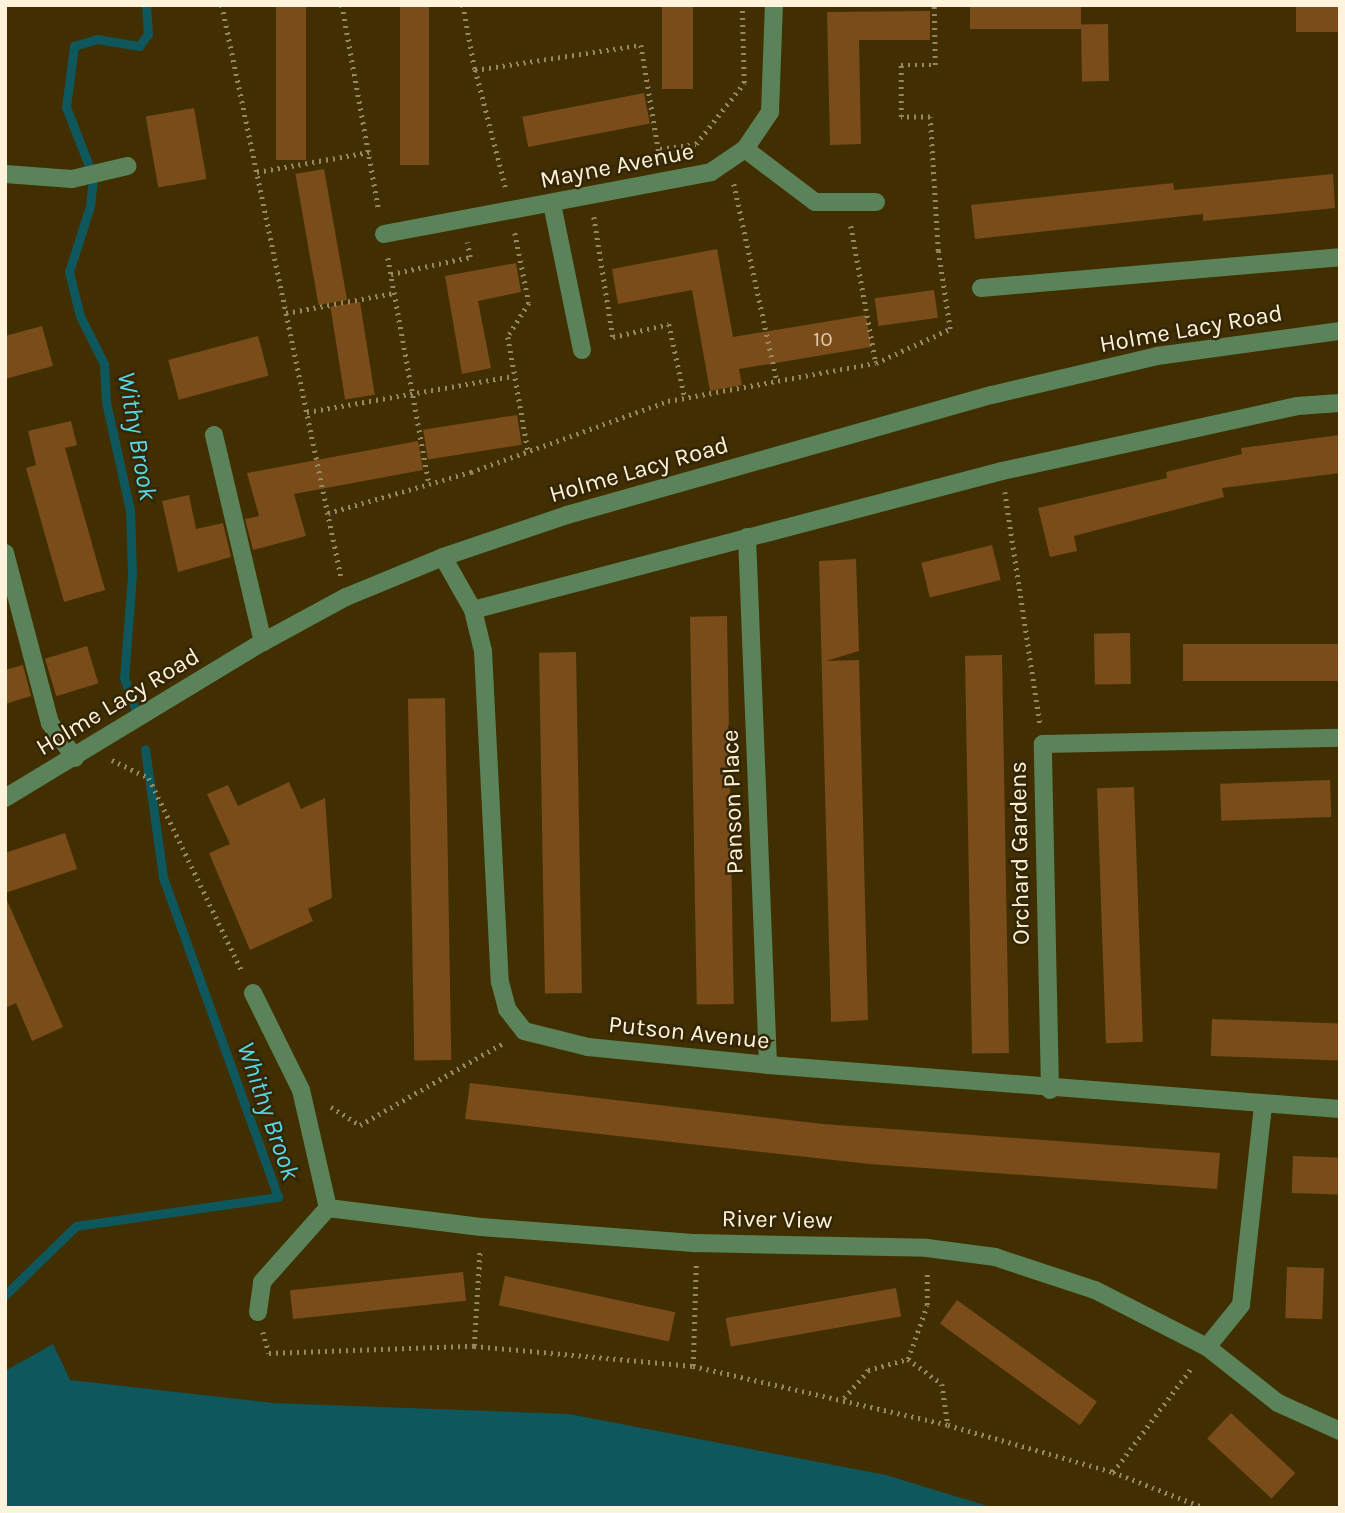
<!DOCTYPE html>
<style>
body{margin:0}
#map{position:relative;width:1345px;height:1513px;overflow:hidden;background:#422f01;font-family:Karla,sans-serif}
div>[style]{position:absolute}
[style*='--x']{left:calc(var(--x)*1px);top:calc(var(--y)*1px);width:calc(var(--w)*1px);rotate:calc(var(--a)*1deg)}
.water>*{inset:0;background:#0d575d}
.stream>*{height:9px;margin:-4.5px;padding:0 4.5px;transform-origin:4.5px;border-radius:4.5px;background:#0d575d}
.building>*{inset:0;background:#7a4c1a;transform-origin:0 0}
.path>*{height:4.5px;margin-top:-2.25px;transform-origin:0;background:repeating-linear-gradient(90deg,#978864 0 2px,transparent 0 7px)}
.minor>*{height:18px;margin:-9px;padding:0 9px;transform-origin:9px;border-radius:9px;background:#5a8359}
span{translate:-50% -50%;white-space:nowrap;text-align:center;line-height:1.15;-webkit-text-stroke:5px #342605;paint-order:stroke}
.number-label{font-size:21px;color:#dec9ac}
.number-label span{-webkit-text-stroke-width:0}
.street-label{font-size:24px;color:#fff3dc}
.water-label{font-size:26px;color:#56d8e4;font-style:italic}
.frame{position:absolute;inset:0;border:7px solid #fff3dc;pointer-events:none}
</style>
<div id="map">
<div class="water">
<div style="clip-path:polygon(53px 1344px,70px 1380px,273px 1403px,569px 1414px,886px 1475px,994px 1508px,5px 1508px,5px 1371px)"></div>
</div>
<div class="stream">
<div style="--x:91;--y:171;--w:69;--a:-111.3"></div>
<div style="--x:66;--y:107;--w:62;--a:-82.5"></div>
<div style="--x:74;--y:46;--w:24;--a:-17"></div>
<div style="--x:97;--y:39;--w:43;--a:9.5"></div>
<div style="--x:139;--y:46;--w:15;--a:-53"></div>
<div style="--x:148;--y:34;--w:29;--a:-94"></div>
<div style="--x:93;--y:178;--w:28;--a:96"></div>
<div style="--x:90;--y:206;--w:69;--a:107.7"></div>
<div style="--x:69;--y:272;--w:45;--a:76"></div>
<div style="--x:80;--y:316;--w:54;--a:63.4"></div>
<div style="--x:104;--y:364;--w:38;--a:87"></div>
<div style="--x:106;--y:402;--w:111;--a:77.5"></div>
<div style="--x:130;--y:510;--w:65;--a:88.2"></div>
<div style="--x:132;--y:575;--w:103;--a:94.4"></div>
<div style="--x:124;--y:678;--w:33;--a:70"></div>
<div style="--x:5;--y:1295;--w:99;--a:-44.2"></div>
<div style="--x:76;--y:1226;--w:204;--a:-8.2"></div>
<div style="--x:278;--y:1197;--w:340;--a:-109.8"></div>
<div style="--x:163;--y:877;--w:129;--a:-98"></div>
</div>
<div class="building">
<div style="left:276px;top:5px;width:30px;height:155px"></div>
<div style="left:400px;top:5px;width:29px;height:160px"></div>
<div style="left:662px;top:5px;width:31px;height:84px"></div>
<div style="left:970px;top:5px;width:111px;height:24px"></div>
<div style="left:1296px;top:5px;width:44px;height:27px"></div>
<div style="clip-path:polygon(930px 11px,930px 40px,859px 40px,861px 144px,830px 145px,827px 12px)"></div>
<div style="left:1108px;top:24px;width:57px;height:27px;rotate:89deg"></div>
<div style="left:644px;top:93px;width:31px;height:124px;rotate:79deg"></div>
<div style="left:194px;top:108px;width:72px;height:49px;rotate:80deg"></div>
<div style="left:324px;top:169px;width:133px;height:29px;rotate:80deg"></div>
<div style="clip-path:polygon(1333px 174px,1335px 208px,1203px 221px,1203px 214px,975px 239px,971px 205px,1173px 183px,1174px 190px)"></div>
<div style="clip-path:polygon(717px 249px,733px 337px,866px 315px,871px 347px,739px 369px,742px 385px,710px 391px,692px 290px,618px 304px,612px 269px)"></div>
<div style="clip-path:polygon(516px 263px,521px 292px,478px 301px,491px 368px,462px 374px,445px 276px)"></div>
<div style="left:934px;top:290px;width:28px;height:60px;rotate:82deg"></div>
<div style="left:360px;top:302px;width:94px;height:30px;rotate:81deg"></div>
<div style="clip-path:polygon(42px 326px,53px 366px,5px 379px,5px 336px)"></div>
<div style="left:258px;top:336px;width:41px;height:93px;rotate:75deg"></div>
<div style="left:517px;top:415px;width:30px;height:95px;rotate:81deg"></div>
<div style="clip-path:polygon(71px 421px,77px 445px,65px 448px,105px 590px,64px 602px,26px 468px,36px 465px,28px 431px)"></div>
<div style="clip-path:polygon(1340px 435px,1340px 473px,1222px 488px,1224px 497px,1074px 536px,1077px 551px,1050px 557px,1038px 508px,1167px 478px,1166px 472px,1242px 454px,1241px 448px)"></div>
<div style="clip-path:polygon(418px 441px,423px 470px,294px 494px,306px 536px,253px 550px,245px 519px,259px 516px,247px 473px)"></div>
<div style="clip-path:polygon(189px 495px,196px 529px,223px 523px,231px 557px,178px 572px,162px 501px)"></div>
<div style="left:992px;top:545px;width:36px;height:73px;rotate:76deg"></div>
<div style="clip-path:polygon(856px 559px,859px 651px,826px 661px,859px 660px,868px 1020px,831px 1022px,819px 561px)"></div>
<div style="left:727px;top:616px;width:388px;height:37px;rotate:89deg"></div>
<div style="left:1130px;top:633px;width:51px;height:36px;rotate:89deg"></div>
<div style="left:1340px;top:644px;width:37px;height:157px;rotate:90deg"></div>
<div style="left:87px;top:646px;width:39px;height:44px;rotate:73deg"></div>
<div style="left:576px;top:652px;width:341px;height:37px;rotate:89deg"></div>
<div style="left:1002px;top:655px;width:398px;height:37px;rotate:89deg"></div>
<div style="clip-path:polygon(23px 665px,31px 696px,5px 704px,5px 670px)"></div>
<div style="left:445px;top:698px;width:362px;height:37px;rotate:89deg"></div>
<div style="left:1330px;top:780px;width:37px;height:110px;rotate:88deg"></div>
<div style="clip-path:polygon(289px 782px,301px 809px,325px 798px,332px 898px,308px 909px,313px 921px,250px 950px,209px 853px,230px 844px,207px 794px,228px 785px,238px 806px)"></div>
<div style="left:1134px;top:787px;width:255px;height:37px;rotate:88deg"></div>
<div style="clip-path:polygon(65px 833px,77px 869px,5px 893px,5px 853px)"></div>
<div style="clip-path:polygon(5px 896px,63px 1027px,32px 1041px,16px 1003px,5px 1008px)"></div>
<div style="left:1212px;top:1019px;width:128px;height:37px;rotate:2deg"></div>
<div style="clip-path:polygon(470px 1083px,823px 1124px,1220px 1153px,1217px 1189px,869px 1164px,465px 1119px)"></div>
<div style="left:1293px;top:1156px;width:47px;height:37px;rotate:2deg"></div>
<div style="left:1287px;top:1267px;width:37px;height:51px;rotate:2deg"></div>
<div style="left:463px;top:1272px;width:29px;height:174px;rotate:84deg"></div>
<div style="left:505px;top:1276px;width:174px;height:30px;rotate:12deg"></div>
<div style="left:896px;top:1288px;width:29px;height:173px;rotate:80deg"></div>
<div style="left:957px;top:1300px;width:173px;height:29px;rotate:36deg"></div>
<div style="left:1231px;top:1413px;width:88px;height:35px;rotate:43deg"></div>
</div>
<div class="path">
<div style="--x:222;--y:5;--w:583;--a:78.23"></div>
<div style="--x:342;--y:5;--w:209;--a:79.8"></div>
<div style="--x:463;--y:5;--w:66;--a:79.5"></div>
<div style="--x:660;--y:149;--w:36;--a:-8"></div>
<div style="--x:696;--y:144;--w:78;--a:-51.8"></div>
<div style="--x:744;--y:83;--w:78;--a:-91.5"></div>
<div style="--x:257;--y:172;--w:114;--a:-10.1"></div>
<div style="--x:734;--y:184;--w:202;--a:77.7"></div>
<div style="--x:505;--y:187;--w:121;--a:-104.4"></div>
<div style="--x:475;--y:70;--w:168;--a:-8.6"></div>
<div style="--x:641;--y:45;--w:116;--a:80.5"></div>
<div style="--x:594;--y:217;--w:121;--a:81"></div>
<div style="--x:613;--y:337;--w:57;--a:-13.1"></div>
<div style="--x:669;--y:324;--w:76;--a:77.8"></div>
<div style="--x:851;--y:226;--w:139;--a:79.7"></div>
<div style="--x:515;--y:233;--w:71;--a:78.7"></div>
<div style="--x:529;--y:303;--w:40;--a:122"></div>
<div style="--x:508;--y:337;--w:116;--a:80"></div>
<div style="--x:388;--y:258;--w:230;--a:79.7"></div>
<div style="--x:391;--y:274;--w:81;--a:-12.1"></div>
<div style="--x:470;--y:257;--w:15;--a:-101"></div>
<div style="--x:286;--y:313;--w:110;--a:-10.5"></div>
<div style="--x:307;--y:412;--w:210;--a:-9.9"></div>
<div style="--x:1005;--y:492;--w:234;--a:81.4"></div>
<div style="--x:328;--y:513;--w:149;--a:-16"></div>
<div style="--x:471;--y:472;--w:209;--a:-19.8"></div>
<div style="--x:668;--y:401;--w:211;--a:-10.4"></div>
<div style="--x:876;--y:363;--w:81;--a:-24.7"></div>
<div style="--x:950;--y:329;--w:79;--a:-98.7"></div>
<div style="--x:938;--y:251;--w:134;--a:-93.4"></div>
<div style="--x:930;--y:117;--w:29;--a:180"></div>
<div style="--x:901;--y:117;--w:52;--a:-90"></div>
<div style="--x:901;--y:65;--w:34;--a:0"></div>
<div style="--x:935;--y:65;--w:60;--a:-91"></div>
<div style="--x:112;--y:760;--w:41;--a:25.9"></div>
<div style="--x:149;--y:778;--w:216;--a:64.3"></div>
<div style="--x:331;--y:1107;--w:34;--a:32"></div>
<div style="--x:360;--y:1125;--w:167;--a:-29.8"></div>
<div style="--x:263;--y:1332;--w:22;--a:74"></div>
<div style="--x:269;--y:1353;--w:205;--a:-2"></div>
<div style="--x:474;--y:1346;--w:220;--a:5.2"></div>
<div style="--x:693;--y:1366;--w:262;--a:13"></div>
<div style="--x:948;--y:1425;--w:172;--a:15.9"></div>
<div style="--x:1113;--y:1472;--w:99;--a:21.4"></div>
<div style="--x:474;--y:1346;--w:97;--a:-86.5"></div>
<div style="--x:908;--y:1359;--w:57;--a:-70.6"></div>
<div style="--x:927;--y:1305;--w:33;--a:-90"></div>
<div style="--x:693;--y:1366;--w:101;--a:-88.3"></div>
<div style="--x:844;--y:1398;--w:37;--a:-49"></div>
<div style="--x:868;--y:1370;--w:41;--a:-15.4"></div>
<div style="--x:908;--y:1359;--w:42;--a:36.3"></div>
<div style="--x:942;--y:1384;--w:41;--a:81.7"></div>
<div style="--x:1113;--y:1472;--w:131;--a:-53"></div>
</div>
<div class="minor">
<div style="--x:745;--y:149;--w:88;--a:37.1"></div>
<div style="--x:815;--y:202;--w:61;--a:0"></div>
<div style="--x:5;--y:174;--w:67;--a:4.3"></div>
<div style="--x:72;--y:179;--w:57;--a:-13.1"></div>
<div style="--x:552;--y:204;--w:149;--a:78.4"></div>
<div style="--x:384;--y:234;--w:333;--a:-10.7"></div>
<div style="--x:711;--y:172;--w:41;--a:-34.1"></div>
<div style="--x:745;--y:149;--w:45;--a:-56"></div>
<div style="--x:770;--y:112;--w:107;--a:-87.9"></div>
<div style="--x:981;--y:288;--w:360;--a:-4.9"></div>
<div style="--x:214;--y:435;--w:213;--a:76.7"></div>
<div style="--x:747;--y:537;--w:528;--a:87.72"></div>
<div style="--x:5;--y:553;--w:176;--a:75.2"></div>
<div style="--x:50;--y:723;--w:43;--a:54.5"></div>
<div style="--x:443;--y:557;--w:61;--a:60.5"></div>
<div style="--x:473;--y:610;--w:42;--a:76.3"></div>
<div style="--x:483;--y:651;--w:331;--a:87.1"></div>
<div style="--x:500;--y:982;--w:28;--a:75"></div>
<div style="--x:507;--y:1009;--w:28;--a:52"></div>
<div style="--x:524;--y:1031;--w:66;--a:14"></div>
<div style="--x:588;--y:1047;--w:181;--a:5.7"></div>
<div style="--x:768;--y:1065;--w:574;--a:4.4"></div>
<div style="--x:473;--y:610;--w:547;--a:-14.72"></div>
<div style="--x:1002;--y:471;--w:302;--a:-12.4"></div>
<div style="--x:1297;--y:406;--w:43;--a:-4"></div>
<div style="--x:5;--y:798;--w:301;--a:-31.2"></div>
<div style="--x:263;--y:642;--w:94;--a:-28.5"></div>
<div style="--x:346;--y:597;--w:105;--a:-22.4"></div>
<div style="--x:443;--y:557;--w:131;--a:-18.7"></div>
<div style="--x:567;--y:515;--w:442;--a:-15.8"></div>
<div style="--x:992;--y:395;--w:170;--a:-13.3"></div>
<div style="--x:1157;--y:356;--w:185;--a:-7.8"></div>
<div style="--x:253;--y:993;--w:108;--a:63.7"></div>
<div style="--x:301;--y:1090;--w:121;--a:77.1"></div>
<div style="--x:1050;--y:1090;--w:346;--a:-91.2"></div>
<div style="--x:1043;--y:744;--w:297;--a:-1.2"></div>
<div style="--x:328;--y:1208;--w:154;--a:7.1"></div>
<div style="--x:481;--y:1227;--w:216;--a:4.3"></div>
<div style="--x:696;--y:1243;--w:231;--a:1.2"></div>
<div style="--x:927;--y:1248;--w:69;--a:7.5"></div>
<div style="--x:995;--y:1257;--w:105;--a:18.3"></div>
<div style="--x:1095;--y:1290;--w:126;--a:27"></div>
<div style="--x:1207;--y:1347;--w:90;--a:38.3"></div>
<div style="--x:1278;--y:1403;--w:68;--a:24.3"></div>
<div style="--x:258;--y:1312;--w:30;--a:-82"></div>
<div style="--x:262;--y:1282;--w:99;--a:-48.3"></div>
<div style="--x:1207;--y:1347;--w:54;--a:-51"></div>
<div style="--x:1241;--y:1305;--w:199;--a:-83.7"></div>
</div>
<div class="number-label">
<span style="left:823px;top:339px">10</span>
</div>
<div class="street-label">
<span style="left:617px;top:166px;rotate:-11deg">Mayne Avenue</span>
<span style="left:1191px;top:329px;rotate:-10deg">Holme Lacy Road</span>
<span style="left:639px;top:470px;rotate:-16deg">Holme Lacy Road</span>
<span style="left:118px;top:702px;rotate:-31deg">Holme Lacy Road</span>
<span style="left:733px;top:802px;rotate:-92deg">Panson Place</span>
<span style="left:1020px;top:853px;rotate:-91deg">Orchard Gardens</span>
<span style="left:689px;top:1033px;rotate:6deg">Putson Avenue</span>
<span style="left:777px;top:1220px;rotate:1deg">River View</span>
</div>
<div class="water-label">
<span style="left:137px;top:436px;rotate:80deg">Withy Brook</span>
<span style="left:268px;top:1111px;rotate:71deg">Whithy Brook</span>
</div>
<div class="frame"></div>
</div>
